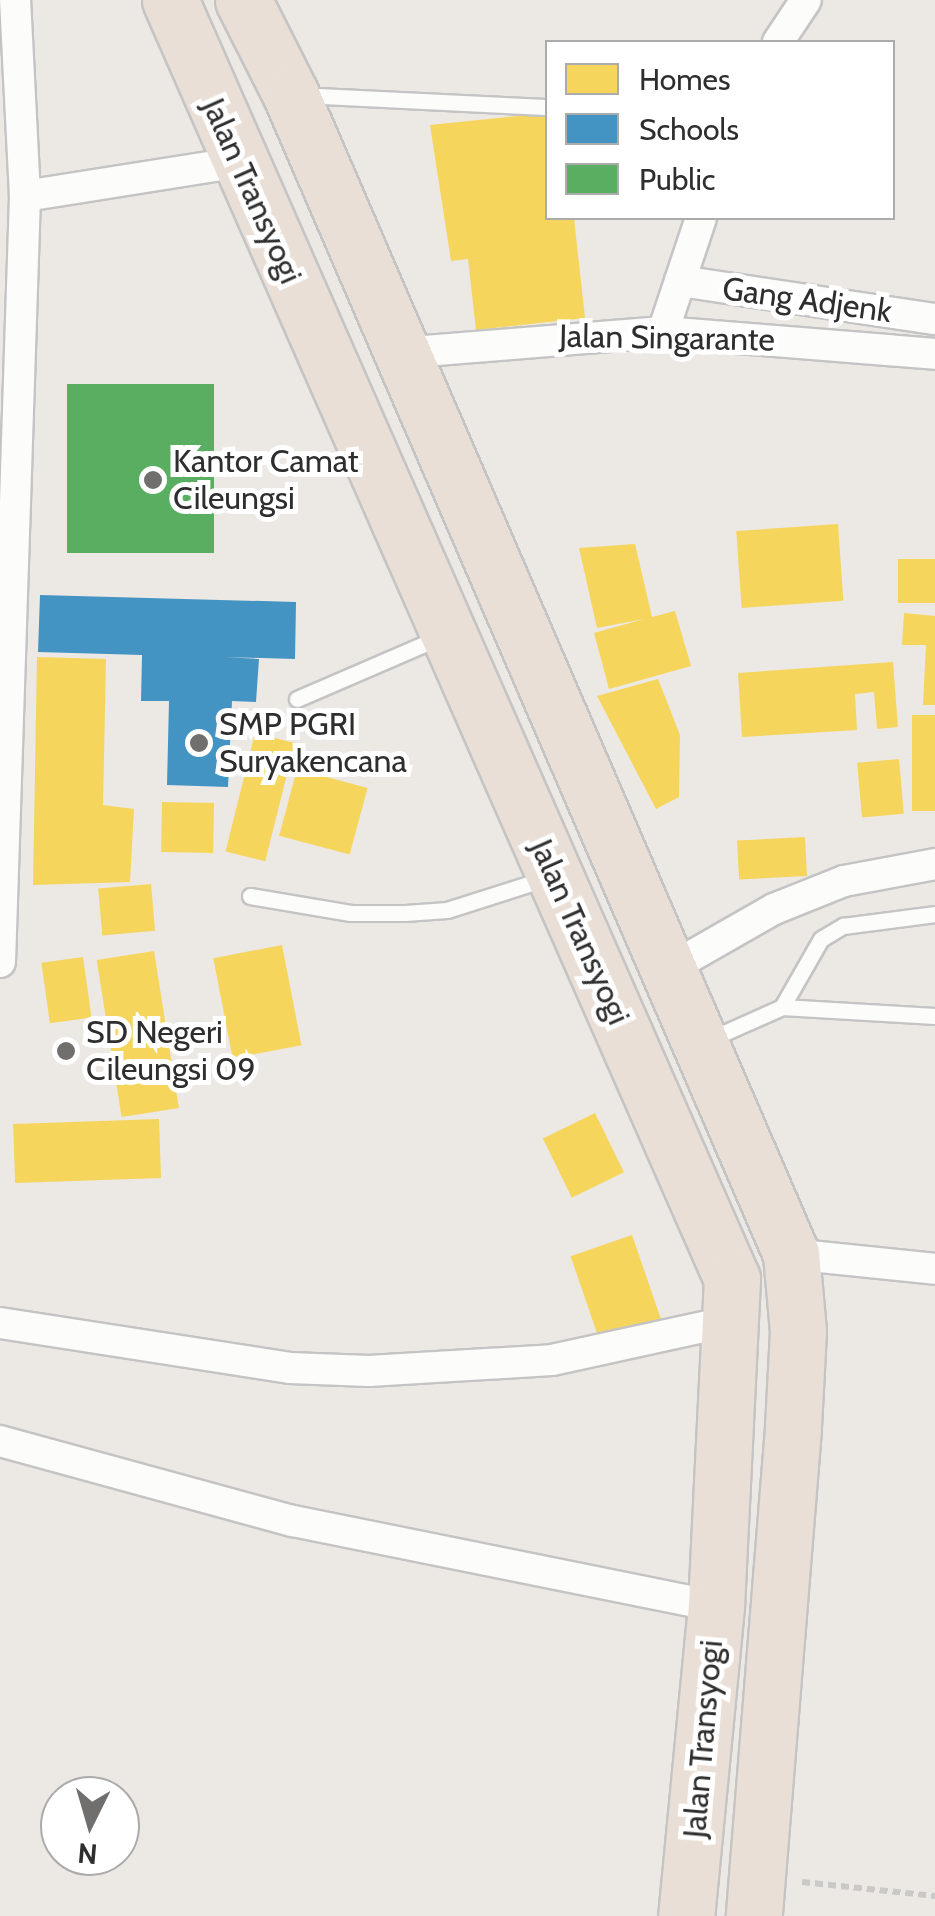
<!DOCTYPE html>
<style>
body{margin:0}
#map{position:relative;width:935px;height:1916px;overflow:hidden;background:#ece8e4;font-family:Cabin,sans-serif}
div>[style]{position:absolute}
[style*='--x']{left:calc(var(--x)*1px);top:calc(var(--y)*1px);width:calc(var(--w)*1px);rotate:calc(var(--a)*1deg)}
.homes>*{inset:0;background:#f6d55c;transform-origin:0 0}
.schools>*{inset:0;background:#4393c3}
.public>*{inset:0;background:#5aae61;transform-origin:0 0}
.path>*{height:6px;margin-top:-3px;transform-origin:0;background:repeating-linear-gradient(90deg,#c9c9c8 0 8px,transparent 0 13px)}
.roads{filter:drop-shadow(2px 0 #c5c4c5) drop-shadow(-2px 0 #c5c4c5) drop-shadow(0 2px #c5c4c5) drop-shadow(0 -2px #c5c4c5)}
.lane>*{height:15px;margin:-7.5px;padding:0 7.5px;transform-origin:7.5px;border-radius:7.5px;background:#fcfcfb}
.street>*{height:30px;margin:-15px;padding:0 15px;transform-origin:15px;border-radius:15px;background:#fcfcfb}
.highway>*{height:55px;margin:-27.5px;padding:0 27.5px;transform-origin:27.5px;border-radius:27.5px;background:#eadfd6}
.dots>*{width:28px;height:28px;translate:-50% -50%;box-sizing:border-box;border:5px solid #fff;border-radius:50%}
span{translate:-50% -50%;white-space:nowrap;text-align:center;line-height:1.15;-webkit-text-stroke:10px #fff;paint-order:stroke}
.street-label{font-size:32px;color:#2e2e2e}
.poi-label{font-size:32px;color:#2e2e2e}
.left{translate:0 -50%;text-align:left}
.legend{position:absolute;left:545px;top:40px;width:350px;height:180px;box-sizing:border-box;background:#fff;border:2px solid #ababab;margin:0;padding:12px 18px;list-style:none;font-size:30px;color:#2e2e2e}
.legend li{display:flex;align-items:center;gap:20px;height:50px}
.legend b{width:50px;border:2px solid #ababab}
.north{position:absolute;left:40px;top:1776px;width:100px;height:100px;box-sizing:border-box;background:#fff;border:2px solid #ababab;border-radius:50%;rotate:185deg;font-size:28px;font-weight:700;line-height:40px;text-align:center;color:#2e2e2e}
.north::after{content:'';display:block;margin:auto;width:35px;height:45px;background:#706f6e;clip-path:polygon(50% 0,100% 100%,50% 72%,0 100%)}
</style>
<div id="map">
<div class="homes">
<div style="clip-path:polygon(548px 113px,548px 218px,574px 218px,585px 318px,476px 330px,468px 259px,451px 261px,430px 125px)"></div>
<div style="left:838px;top:524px;width:77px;height:102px;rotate:86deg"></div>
<div style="clip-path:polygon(635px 544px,652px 617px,675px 611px,691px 666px,609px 689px,594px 633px,644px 619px,597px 628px,579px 548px)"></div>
<div style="left:935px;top:559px;width:44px;height:37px;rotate:90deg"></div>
<div style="clip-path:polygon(904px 613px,935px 616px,935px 705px,923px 705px,926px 645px,902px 645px)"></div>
<div style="clip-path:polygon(37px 657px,106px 659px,103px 805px,134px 809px,130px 882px,33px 885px)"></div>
<div style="clip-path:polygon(893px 662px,898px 727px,877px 729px,874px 692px,855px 694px,857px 730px,742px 737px,738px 673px)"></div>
<div style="clip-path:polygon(658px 679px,680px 735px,679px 797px,656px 809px,597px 696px)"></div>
<div style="left:912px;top:715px;width:23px;height:96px"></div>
<div style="left:255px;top:733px;width:41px;height:122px;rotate:14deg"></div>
<div style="left:899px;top:759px;width:55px;height:42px;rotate:85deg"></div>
<div style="left:297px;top:769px;width:73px;height:69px;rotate:15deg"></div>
<div style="left:162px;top:802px;width:52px;height:50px;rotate:1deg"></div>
<div style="left:805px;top:837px;width:39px;height:68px;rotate:87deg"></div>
<div style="left:151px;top:884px;width:47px;height:53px;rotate:85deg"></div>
<div style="left:282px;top:945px;width:102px;height:70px;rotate:79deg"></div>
<div style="left:154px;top:951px;width:159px;height:58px;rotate:81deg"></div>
<div style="left:83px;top:957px;width:61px;height:42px;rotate:82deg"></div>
<div style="left:595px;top:1113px;width:66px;height:58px;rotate:64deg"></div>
<div style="left:159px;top:1119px;width:59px;height:146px;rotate:88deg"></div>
<div style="left:632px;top:1235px;width:93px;height:65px;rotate:71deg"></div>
</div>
<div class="schools">
<div style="clip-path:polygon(40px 595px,296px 602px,295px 659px,225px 657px,259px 659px,256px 702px,232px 701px,228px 787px,167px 785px,169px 701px,141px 701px,142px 655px,38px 652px)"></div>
</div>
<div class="public">
<div style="left:67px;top:384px;width:147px;height:169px"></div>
</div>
<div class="path">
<div style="--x:802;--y:1882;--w:134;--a:6"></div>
</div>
<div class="roads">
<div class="lane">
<div style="--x:300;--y:95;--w:248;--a:2.8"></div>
<div style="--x:297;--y:699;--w:156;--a:-23.4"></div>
<div style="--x:250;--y:896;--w:102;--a:9.6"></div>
<div style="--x:351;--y:913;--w:54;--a:0"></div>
<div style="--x:405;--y:913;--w:42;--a:-4.1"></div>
<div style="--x:447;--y:910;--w:105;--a:-17.7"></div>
<div style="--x:782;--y:1007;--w:78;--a:-60.2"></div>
<div style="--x:821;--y:939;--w:26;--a:-31"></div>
<div style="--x:843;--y:926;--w:93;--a:-7.4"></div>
<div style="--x:708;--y:1040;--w:81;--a:-24"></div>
<div style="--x:782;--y:1007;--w:153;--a:3.4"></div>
</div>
<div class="street">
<div style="--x:778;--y:42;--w:50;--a:-56.3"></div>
<div style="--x:25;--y:196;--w:217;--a:-9"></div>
<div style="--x:680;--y:281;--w:258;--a:8.5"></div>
<div style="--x:663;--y:332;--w:120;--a:-71.6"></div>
<div style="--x:400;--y:353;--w:264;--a:-4.6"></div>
<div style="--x:663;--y:332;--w:273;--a:4.6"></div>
<div style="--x:0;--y:962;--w:766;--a:-88.13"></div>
<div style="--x:25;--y:196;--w:196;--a:-92.9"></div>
<div style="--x:667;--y:970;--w:123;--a:-29.7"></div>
<div style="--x:774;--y:909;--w:75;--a:-21.8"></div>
<div style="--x:844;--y:881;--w:93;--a:-10.6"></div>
<div style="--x:791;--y:1254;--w:145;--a:5.9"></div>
<div style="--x:0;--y:1323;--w:293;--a:8.8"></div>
<div style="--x:290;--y:1368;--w:79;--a:2.2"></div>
<div style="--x:369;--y:1371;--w:183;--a:-3.4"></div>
<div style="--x:552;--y:1360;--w:187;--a:-12.3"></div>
<div style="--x:0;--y:1441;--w:304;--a:15.3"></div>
<div style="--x:293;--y:1521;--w:431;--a:11.4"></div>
</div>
<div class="highway">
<div style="--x:170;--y:0;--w:1397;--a:66.28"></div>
<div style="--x:732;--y:1279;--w:327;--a:92.8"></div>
<div style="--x:716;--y:1606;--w:311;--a:95.5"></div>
<div style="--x:243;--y:0;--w:106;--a:63.2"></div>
<div style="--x:291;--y:95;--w:1262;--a:66.66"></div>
<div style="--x:791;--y:1254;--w:77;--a:84.8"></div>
<div style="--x:798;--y:1331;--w:97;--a:93"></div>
<div style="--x:793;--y:1428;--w:490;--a:94.6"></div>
</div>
</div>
<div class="dots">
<div style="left:153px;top:480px;background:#706f6e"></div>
<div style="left:199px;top:743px;background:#706f6e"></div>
<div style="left:66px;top:1051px;background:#706f6e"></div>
</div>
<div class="street-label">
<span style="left:252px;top:191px;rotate:66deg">Jalan Transyogi</span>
<span style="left:807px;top:300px;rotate:8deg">Gang Adjenk</span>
<span style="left:667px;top:338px;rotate:1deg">Jalan Singarante</span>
<span style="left:580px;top:932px;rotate:66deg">Jalan Transyogi</span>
<span style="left:703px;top:1739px;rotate:-85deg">Jalan Transyogi</span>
</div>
<div class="poi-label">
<span class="left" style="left:173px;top:480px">Kantor Camat<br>Cileungsi</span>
<span class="left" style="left:219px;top:743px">SMP PGRI<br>Suryakencana</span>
<span class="left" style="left:86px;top:1051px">SD Negeri<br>Cileungsi 09</span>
</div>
<ul class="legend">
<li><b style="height:28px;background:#f6d55c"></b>Homes</li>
<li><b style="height:28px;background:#4393c3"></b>Schools</li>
<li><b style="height:28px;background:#5aae61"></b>Public</li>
</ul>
<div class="north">N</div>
</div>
